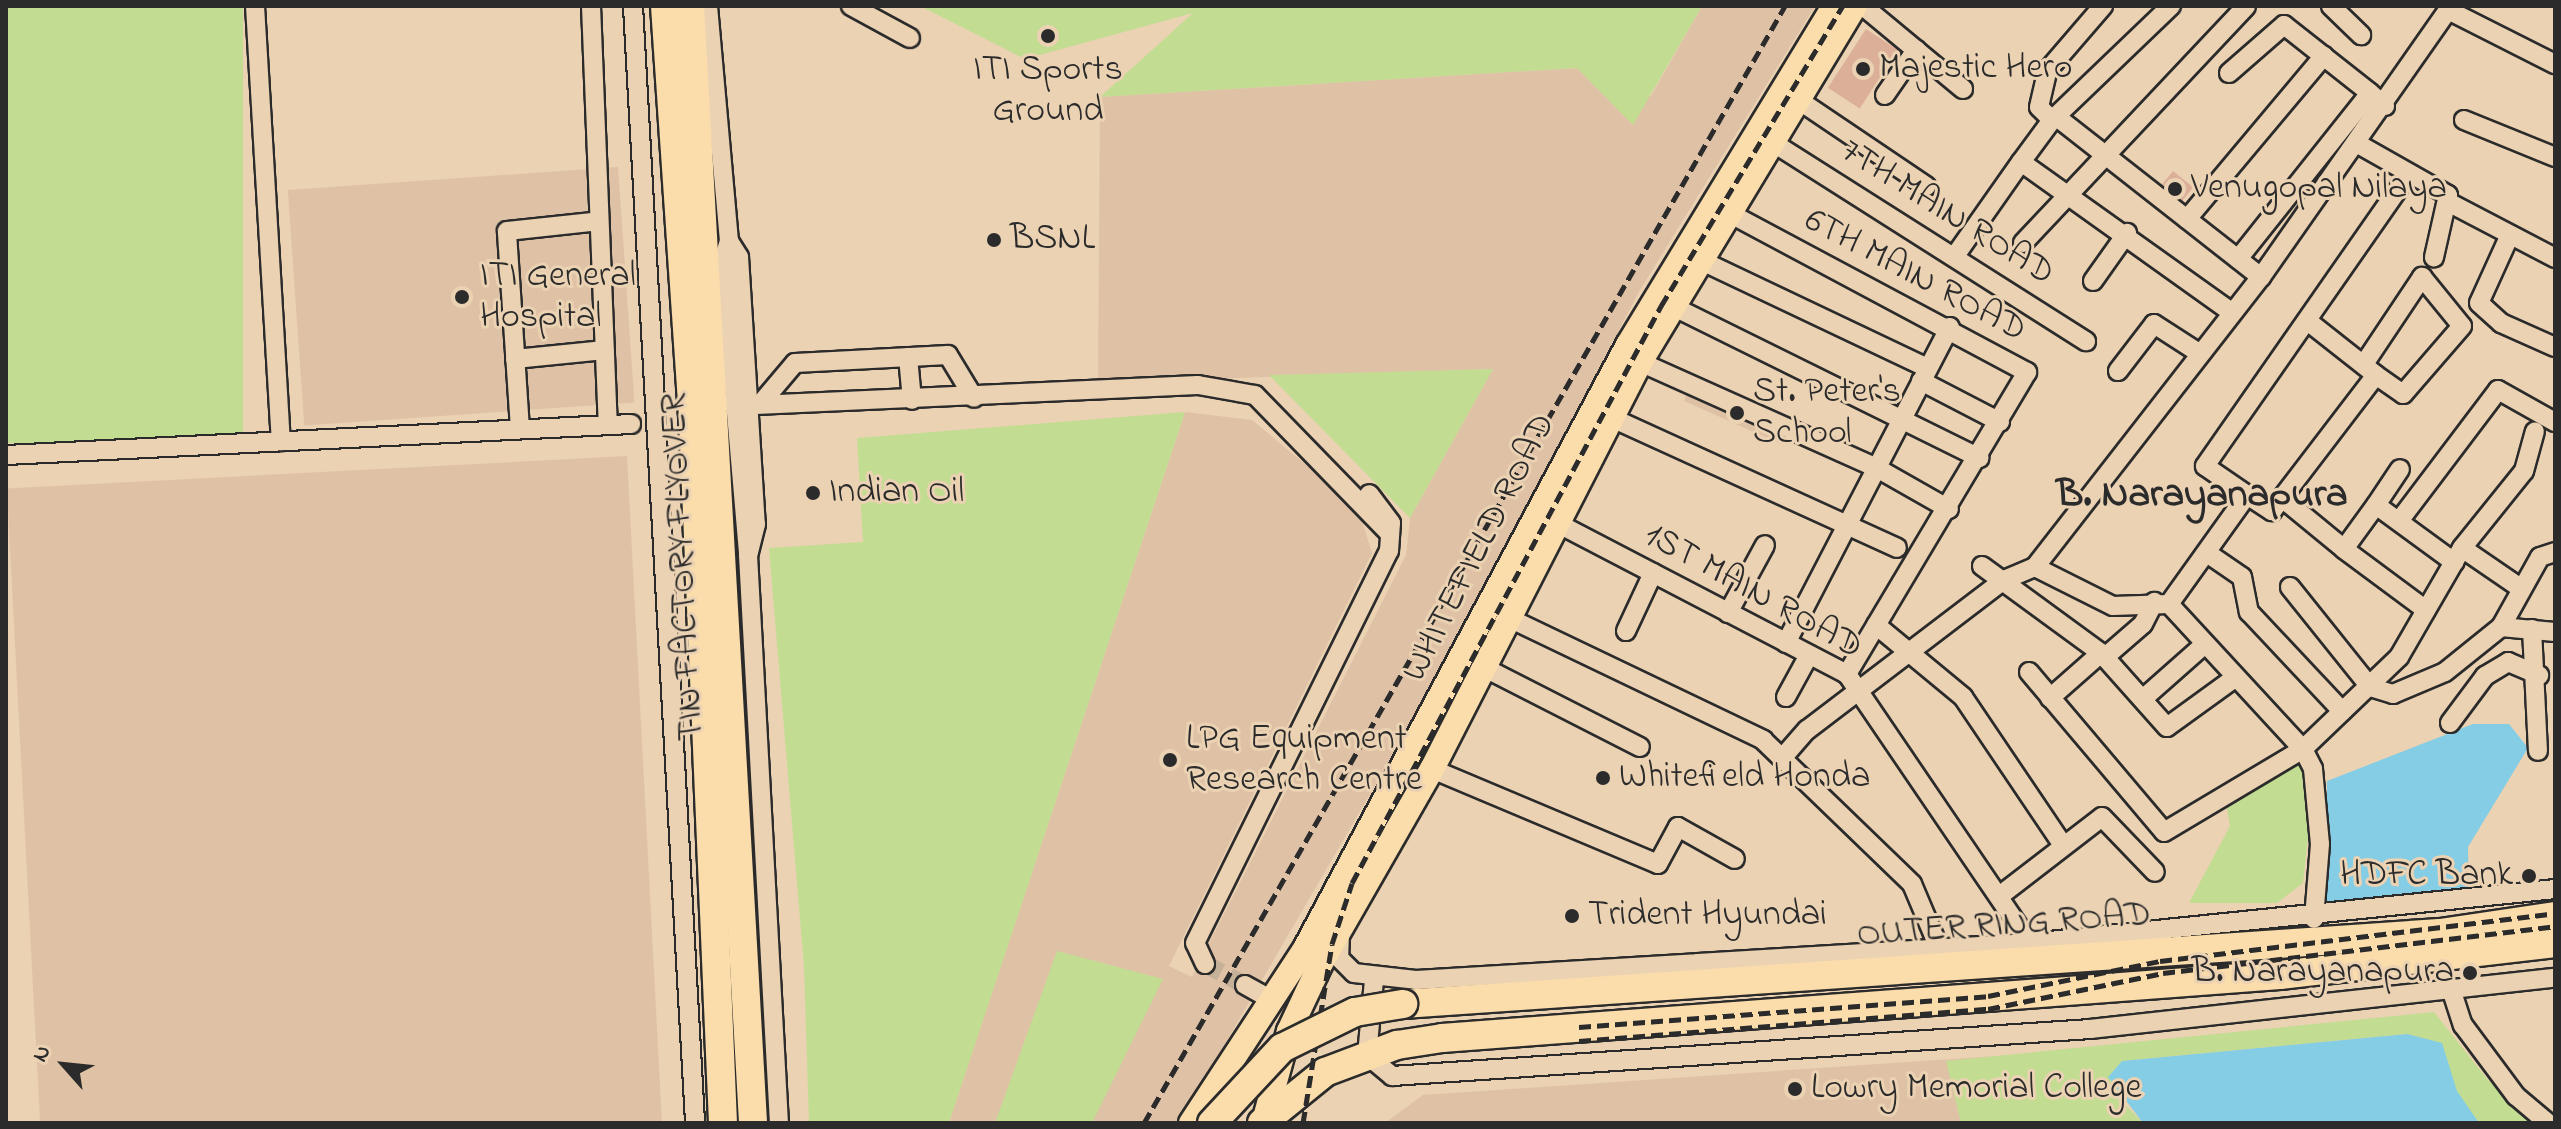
<!DOCTYPE html>
<style>
body{margin:0}
#map{position:relative;width:2561px;height:1129px;overflow:hidden;background:#ebd2b3;font-family:"Indie Flower",sans-serif}
div>[style]{position:absolute}
[style*='--x']{left:calc(var(--x)*1px);top:calc(var(--y)*1px);width:calc(var(--w)*1px);rotate:calc(var(--a)*1deg)}
.built>*{inset:0;background:#dfc2a6;transform-origin:0 0}
.green>*{inset:0;background:#c2dc92;transform-origin:0 0}
.water>*{inset:0;background:#84cde5}
.building>*{inset:0;background:#dcaf99;transform-origin:0 0}
.minor-tunnel>*{height:18px;margin-top:-9px;transform-origin:0;background:repeating-linear-gradient(90deg,#c5b198 0 18px,transparent 0 27px)}
.roads{filter:drop-shadow(2px 0 #2b2b2b) drop-shadow(-2px 0 #2b2b2b) drop-shadow(0 2px #2b2b2b) drop-shadow(0 -2px #2b2b2b)}
.minor>*{height:18px;margin:-9px;padding:0 9px;transform-origin:9px;border-radius:9px;background:#ebd2b3}
.major>*{height:24px;margin:-12px;padding:0 12px;transform-origin:12px;border-radius:12px;background:#fbddab}
.highway>*{height:28px;margin:-14px;padding:0 14px;transform-origin:14px;border-radius:14px;background:#fbddab}
.rail>*{height:5px;margin-top:-2.5px;transform-origin:0;background:repeating-linear-gradient(90deg,#2b2b2b 0 12px,transparent 0 18px)}
.bridges{filter:drop-shadow(2px 0 #2b2b2b) drop-shadow(-2px 0 #2b2b2b) drop-shadow(0 2px #2b2b2b) drop-shadow(0 -2px #2b2b2b)}
.highway-bridge>*{height:28px;margin:-14px;padding:0 14px;transform-origin:14px;border-radius:14px;background:#fbddab}
.dots>*{width:22px;height:22px;translate:-50% -50%;box-sizing:border-box;border:4px solid #ebd2b3;border-radius:50%}
span{translate:-50% -50%;white-space:nowrap;text-align:center;line-height:1.15;-webkit-text-stroke:6px #ebd2b3;paint-order:stroke}
.poi-label{font-size:36px;color:#2b2b2b}
.left{translate:0 -50%;text-align:left}
.right{translate:-100% -50%;text-align:right}
.street-label{font-size:36px;color:#2b2b2b}
.quarter-label{font-size:40px;color:#2b2b2b;font-weight:700}
.frame{position:absolute;inset:0;border:8px solid #2b2b2b;pointer-events:none}
.north{position:absolute;left:24px;top:1025px;width:80px;height:80px;-webkit-text-stroke:6px #ebd2b3;paint-order:stroke;rotate:297deg;font-size:22px;font-weight:700;line-height:32px;text-align:center;color:#2b2b2b}
.north::after{content:'';display:block;margin:auto;width:28px;height:36px;background:#2b2b2b;clip-path:polygon(50% 0,100% 100%,50% 72%,0 100%)}
</style>
<div id="map">
<div class="built">
<div style="clip-path:polygon(1702px 6px,1815px 6px,1640px 290px,1420px 708px,1179px 1123px,949px 1123px,1185px 412px,1252px 420px,1358px 508px,1372px 553px,1169px 966px,1192px 977px,1406px 555px,1410px 518px,1493px 369px,1098px 383px,1100px 97px,1577px 68px,1651px 96px)"></div>
<div style="left:618px;top:167px;width:236px;height:331px;rotate:86deg"></div>
<div style="left:1693px;top:381px;width:107px;height:22px;rotate:24deg"></div>
<div style="left:627px;top:456px;width:668px;height:621px;rotate:87deg"></div>
<div style="clip-path:polygon(2055px 1052px,2109px 1123px,1385px 1123px,1423px 1095px)"></div>
</div>
<div class="green">
<div style="left:6px;top:6px;width:237px;height:437px"></div>
<div style="clip-path:polygon(920px 6px,1702px 6px,1633px 125px,1577px 68px,1100px 97px,1193px 13px,1025px 59px)"></div>
<div style="clip-path:polygon(1493px 369px,1410px 518px,1269px 375px)"></div>
<div style="clip-path:polygon(1185px 412px,949px 1123px,809px 1123px,804px 967px,769px 548px,863px 542px,857px 438px)"></div>
<div style="clip-path:polygon(2301px 762px,2308px 837px,2303px 883px,2277px 903px,2189px 903px,2230px 826px,2226px 803px)"></div>
<div style="clip-path:polygon(1057px 951px,1163px 979px,1092px 1123px,995px 1123px)"></div>
<div style="clip-path:polygon(2434px 1012px,2488px 1080px,2542px 1123px,2479px 1123px,2407px 1034px,2122px 1061px,2121px 1100px,2143px 1123px,1961px 1123px,1946px 1061px)"></div>
</div>
<div class="water">
<div style="clip-path:polygon(2473px 724px,2509px 724px,2528px 748px,2468px 847px,2469px 894px,2325px 910px,2327px 781px)"></div>
<div style="clip-path:polygon(2407px 1034px,2442px 1043px,2457px 1091px,2479px 1123px,2143px 1123px,2108px 1077px,2122px 1061px)"></div>
</div>
<div class="building">
<div style="left:1866px;top:29px;width:38px;height:70px;rotate:33deg"></div>
<div style="left:2173px;top:171px;width:26px;height:17px;rotate:39deg"></div>
</div>
<div class="minor-tunnel">
<div style="--x:1205;--y:964;--w:45;--a:27.7"></div>
</div>
<div class="roads">
<div class="minor">
<div style="--x:255;--y:6;--w:436;--a:86.6"></div>
<div style="--x:591;--y:6;--w:419;--a:87.7"></div>
<div style="--x:633;--y:6;--w:1119;--a:86.82"></div>
<div style="--x:708;--y:6;--w:236;--a:84.9"></div>
<div style="--x:729;--y:241;--w:21;--a:107"></div>
<div style="--x:723;--y:261;--w:295;--a:85.1"></div>
<div style="--x:748;--y:555;--w:569;--a:86.88"></div>
<div style="--x:851;--y:6;--w:67;--a:28.5"></div>
<div style="--x:1863;--y:6;--w:130;--a:39.7"></div>
<div style="--x:2331;--y:6;--w:42;--a:44"></div>
<div style="--x:2448;--y:10;--w:120;--a:26.8"></div>
<div style="--x:2229;--y:73;--w:73;--a:-41.1"></div>
<div style="--x:2284;--y:25;--w:110;--a:38.3"></div>
<div style="--x:1885;--y:95;--w:55;--a:-55.4"></div>
<div style="--x:1797;--y:99;--w:156;--a:34"></div>
<div style="--x:2058;--y:118;--w:258;--a:38.1"></div>
<div style="--x:2052;--y:120;--w:18;--a:-135"></div>
<div style="--x:2039;--y:107;--w:37;--a:-77"></div>
<div style="--x:2047;--y:71;--w:86;--a:-49.3"></div>
<div style="--x:2464;--y:120;--w:98;--a:22.1"></div>
<div style="--x:1772;--y:142;--w:372;--a:32.4"></div>
<div style="--x:2358;--y:144;--w:103;--a:29.5"></div>
<div style="--x:2448;--y:195;--w:64;--a:102.7"></div>
<div style="--x:2021;--y:162;--w:52;--a:-53.6"></div>
<div style="--x:2052;--y:120;--w:165;--a:-43.8"></div>
<div style="--x:2448;--y:202;--w:121;--a:27.6"></div>
<div style="--x:1729;--y:213;--w:338;--a:28.1"></div>
<div style="--x:2027;--y:372;--w:352;--a:120.8"></div>
<div style="--x:2187;--y:219;--w:213;--a:-50"></div>
<div style="--x:2509;--y:237;--w:72;--a:114.4"></div>
<div style="--x:2479;--y:303;--w:30;--a:42"></div>
<div style="--x:2501;--y:323;--w:59;--a:24"></div>
<div style="--x:729;--y:241;--w:19;--a:58"></div>
<div style="--x:739;--y:257;--w:268;--a:86.4"></div>
<div style="--x:756;--y:524;--w:32;--a:104"></div>
<div style="--x:2023;--y:243;--w:325;--a:-46.7"></div>
<div style="--x:1957;--y:253;--w:111;--a:-54.9"></div>
<div style="--x:2021;--y:162;--w:258;--a:35.5"></div>
<div style="--x:2238;--y:259;--w:212;--a:-51.5"></div>
<div style="--x:2370;--y:93;--w:20;--a:41"></div>
<div style="--x:1700;--y:260;--w:251;--a:25.4"></div>
<div style="--x:2093;--y:281;--w:59;--a:-54.7"></div>
<div style="--x:1664;--y:302;--w:352;--a:26.3"></div>
<div style="--x:908;--y:357;--w:43;--a:84.7"></div>
<div style="--x:515;--y:359;--w:90;--a:-5.7"></div>
<div style="--x:1640;--y:362;--w:257;--a:24.1"></div>
<div style="--x:1875;--y:467;--w:85;--a:29.6"></div>
<div style="--x:2364;--y:364;--w:105;--a:-56.3"></div>
<div style="--x:2422;--y:277;--w:63;--a:50.8"></div>
<div style="--x:2462;--y:326;--w:90;--a:130.9"></div>
<div style="--x:2403;--y:394;--w:33;--a:-145"></div>
<div style="--x:2118;--y:371;--w:59;--a:-52.5"></div>
<div style="--x:2154;--y:324;--w:54;--a:32.8"></div>
<div style="--x:1921;--y:381;--w:89;--a:27.4"></div>
<div style="--x:762;--y:402;--w:51;--a:-49.8"></div>
<div style="--x:795;--y:363;--w:153;--a:-3"></div>
<div style="--x:948;--y:355;--w:50;--a:58.8"></div>
<div style="--x:734;--y:406;--w:464;--a:-2.6"></div>
<div style="--x:1198;--y:385;--w:58;--a:10"></div>
<div style="--x:1255;--y:395;--w:191;--a:45.8"></div>
<div style="--x:1612;--y:418;--w:313;--a:24.5"></div>
<div style="--x:520;--y:429;--w:198;--a:-93.8"></div>
<div style="--x:507;--y:231;--w:84;--a:-6.1"></div>
<div style="--x:6;--y:455;--w:626;--a:-2.84"></div>
<div style="--x:2247;--y:495;--w:30;--a:33"></div>
<div style="--x:2272;--y:511;--w:171;--a:-52.6"></div>
<div style="--x:2376;--y:375;--w:85;--a:-141.7"></div>
<div style="--x:2282;--y:498;--w:80;--a:39.4"></div>
<div style="--x:2376;--y:505;--w:43;--a:-56.3"></div>
<div style="--x:2399;--y:521;--w:164;--a:-52.9"></div>
<div style="--x:2498;--y:390;--w:65;--a:29.3"></div>
<div style="--x:1555;--y:522;--w:329;--a:27.5"></div>
<div style="--x:1847;--y:674;--w:325;--a:55.8"></div>
<div style="--x:2462;--y:548;--w:69;--a:34.4"></div>
<div style="--x:2207;--y:553;--w:42;--a:34.4"></div>
<div style="--x:2242;--y:577;--w:36;--a:79"></div>
<div style="--x:2249;--y:612;--w:136;--a:46.8"></div>
<div style="--x:1982;--y:566;--w:147;--a:36.2"></div>
<div style="--x:2101;--y:653;--w:99;--a:48.3"></div>
<div style="--x:2167;--y:727;--w:85;--a:-35.9"></div>
<div style="--x:2035;--y:567;--w:87;--a:26.6"></div>
<div style="--x:2113;--y:606;--w:56;--a:-2"></div>
<div style="--x:2169;--y:604;--w:197;--a:47.3"></div>
<div style="--x:2303;--y:749;--w:22;--a:63"></div>
<div style="--x:2313;--y:769;--w:75;--a:84.7"></div>
<div style="--x:2320;--y:844;--w:75;--a:94.6"></div>
<div style="--x:2290;--y:587;--w:128;--a:51.3"></div>
<div style="--x:2370;--y:687;--w:24;--a:17"></div>
<div style="--x:2393;--y:694;--w:56;--a:-22.9"></div>
<div style="--x:2445;--y:672;--w:72;--a:-38.8"></div>
<div style="--x:2501;--y:627;--w:54;--a:5.3"></div>
<div style="--x:2169;--y:604;--w:134;--a:-54.4"></div>
<div style="--x:2247;--y:495;--w:51;--a:-145.4"></div>
<div style="--x:2205;--y:466;--w:355;--a:-55.1"></div>
<div style="--x:2426;--y:610;--w:102;--a:-143.4"></div>
<div style="--x:2344;--y:549;--w:54;--a:-54"></div>
<div style="--x:2376;--y:505;--w:97;--a:36.2"></div>
<div style="--x:1728;--y:613;--w:77;--a:-61.4"></div>
<div style="--x:1511;--y:619;--w:280;--a:25.6"></div>
<div style="--x:1763;--y:740;--w:207;--a:44"></div>
<div style="--x:1912;--y:884;--w:69;--a:67.1"></div>
<div style="--x:1876;--y:625;--w:113;--a:39.6"></div>
<div style="--x:1963;--y:697;--w:179;--a:56"></div>
<div style="--x:2501;--y:627;--w:80;--a:-60.9"></div>
<div style="--x:2540;--y:557;--w:16;--a:-18"></div>
<div style="--x:2532;--y:629;--w:122;--a:87.2"></div>
<div style="--x:1626;--y:631;--w:64;--a:-65"></div>
<div style="--x:1786;--y:643;--w:356;--a:-62.6"></div>
<div style="--x:2105;--y:657;--w:50;--a:-41"></div>
<div style="--x:2143;--y:624;--w:25;--a:-63"></div>
<div style="--x:1483;--y:667;--w:176;--a:27"></div>
<div style="--x:2029;--y:672;--w:209;--a:49.8"></div>
<div style="--x:2164;--y:832;--w:162;--a:-30.8"></div>
<div style="--x:2303;--y:749;--w:133;--a:-43.8"></div>
<div style="--x:2399;--y:657;--w:126;--a:-60"></div>
<div style="--x:2462;--y:548;--w:99;--a:-51.2"></div>
<div style="--x:2524;--y:471;--w:41;--a:-74.6"></div>
<div style="--x:1786;--y:697;--w:48;--a:-61.3"></div>
<div style="--x:2145;--y:697;--w:80;--a:-41.5"></div>
<div style="--x:2050;--y:698;--w:68;--a:-41.4"></div>
<div style="--x:2450;--y:723;--w:59;--a:-53.3"></div>
<div style="--x:2485;--y:676;--w:27;--a:-31"></div>
<div style="--x:2508;--y:662;--w:34;--a:23"></div>
<div style="--x:1784;--y:756;--w:35;--a:-49"></div>
<div style="--x:1807;--y:730;--w:248;--a:-37.3"></div>
<div style="--x:2004;--y:580;--w:34;--a:-23"></div>
<div style="--x:2035;--y:567;--w:368;--a:-52.1"></div>
<div style="--x:2261;--y:277;--w:331;--a:-55"></div>
<div style="--x:1432;--y:769;--w:245;--a:22.8"></div>
<div style="--x:1658;--y:864;--w:42;--a:-61.6"></div>
<div style="--x:1678;--y:827;--w:65;--a:29.3"></div>
<div style="--x:2002;--y:894;--w:126;--a:-37.6"></div>
<div style="--x:2102;--y:817;--w:76;--a:46.1"></div>
<div style="--x:1340;--y:933;--w:25;--a:92"></div>
<div style="--x:1339;--y:958;--w:21;--a:45"></div>
<div style="--x:1354;--y:973;--w:62;--a:6.4"></div>
<div style="--x:1416;--y:980;--w:615;--a:-3.45"></div>
<div style="--x:2030;--y:943;--w:528;--a:-5.87"></div>
<div style="--x:1205;--y:964;--w:23;--a:-115"></div>
<div style="--x:1195;--y:943;--w:437;--a:-63.7"></div>
<div style="--x:1389;--y:551;--w:28;--a:-86"></div>
<div style="--x:1391;--y:523;--w:36;--a:-127"></div>
<div style="--x:1374;--y:980;--w:75;--a:95.3"></div>
<div style="--x:1367;--y:1055;--w:33;--a:40"></div>
<div style="--x:1392;--y:1076;--w:700;--a:-3.85"></div>
<div style="--x:2090;--y:1029;--w:468;--a:-6.3"></div>
<div style="--x:1245;--y:985;--w:29;--a:29"></div>
<div style="--x:2453;--y:995;--w:32;--a:72"></div>
<div style="--x:2463;--y:1025;--w:89;--a:53.3"></div>
<div style="--x:2516;--y:1096;--w:42;--a:40.2"></div>
</div>
<div class="major">
<div style="--x:1265;--y:1118;--w:90;--a:-74.6"></div>
<div style="--x:1289;--y:1031;--w:77;--a:-64.8"></div>
<div style="--x:1322;--y:961;--w:221;--a:-60.2"></div>
<div style="--x:1432;--y:769;--w:457;--a:-62.9"></div>
<div style="--x:1640;--y:362;--w:416;--a:-58.9"></div>
<div style="--x:1191;--y:1123;--w:210;--a:-56.8"></div>
<div style="--x:1306;--y:947;--w:683;--a:-61.86"></div>
<div style="--x:1628;--y:345;--w:397;--a:-58.7"></div>
</div>
<div class="highway">
<div style="--x:665;--y:6;--w:414;--a:86.1"></div>
<div style="--x:693;--y:419;--w:705;--a:87.56"></div>
<div style="--x:690;--y:6;--w:1119;--a:86.77"></div>
<div style="--x:1403;--y:1004;--w:1039;--a:-3.92"></div>
<div style="--x:2440;--y:933;--w:116;--a:-8.4"></div>
<div style="--x:1262;--y:1123;--w:81;--a:-39"></div>
<div style="--x:1325;--y:1072;--w:77;--a:-20.6"></div>
<div style="--x:1397;--y:1045;--w:46;--a:-8.8"></div>
<div style="--x:1442;--y:1038;--w:840;--a:-4.3"></div>
<div style="--x:2280;--y:975;--w:277;--a:-6.6"></div>
</div>
</div>
<div class="rail">
<div style="--x:1579;--y:1027;--w:410;--a:-4.3"></div>
<div style="--x:1988;--y:996;--w:176;--a:-11.5"></div>
<div style="--x:2160;--y:961;--w:398;--a:-6.9"></div>
<div style="--x:1579;--y:1041;--w:410;--a:-4.5"></div>
<div style="--x:1988;--y:1009;--w:179;--a:-11.6"></div>
<div style="--x:2163;--y:973;--w:395;--a:-6.8"></div>
<div style="--x:1144;--y:1123;--w:1288;--a:-60.15"></div>
<div style="--x:1303;--y:1123;--w:181;--a:-80.8"></div>
<div style="--x:1332;--y:944;--w:64;--a:-71.8"></div>
<div style="--x:1352;--y:883;--w:655;--a:-61.83"></div>
<div style="--x:1661;--y:306;--w:351;--a:-58.8"></div>
</div>
<div class="bridges">
<div class="highway-bridge">
<div style="--x:1212;--y:1123;--w:103;--a:-47"></div>
<div style="--x:1282;--y:1048;--w:81;--a:-26.3"></div>
<div style="--x:1355;--y:1012;--w:49;--a:-9.5"></div>
</div>
</div>
<div class="dots">
<div style="left:1048px;top:36px;background:#2b2b2b"></div>
<div style="left:1863px;top:69px;background:#2b2b2b"></div>
<div style="left:2175px;top:189px;background:#2b2b2b"></div>
<div style="left:994px;top:240px;background:#2b2b2b"></div>
<div style="left:462px;top:297px;background:#2b2b2b"></div>
<div style="left:1737px;top:413px;background:#2b2b2b"></div>
<div style="left:813px;top:493px;background:#2b2b2b"></div>
<div style="left:1170px;top:760px;background:#2b2b2b"></div>
<div style="left:1603px;top:778px;background:#2b2b2b"></div>
<div style="left:2529px;top:876px;background:#2b2b2b"></div>
<div style="left:1572px;top:916px;background:#2b2b2b"></div>
<div style="left:2470px;top:973px;background:#2b2b2b"></div>
<div style="left:1795px;top:1089px;background:#2b2b2b"></div>
</div>
<div class="poi-label">
<span class="left" style="left:1879px;top:69px">Majestic Hero</span>
<span style="left:1048px;top:91px">ITI Sports<br>Ground</span>
<span class="left" style="left:2191px;top:189px">Venugopal Nilaya</span>
<span class="left" style="left:1010px;top:240px">BSNL</span>
<span class="left" style="left:480px;top:297px">ITI General<br>Hospital</span>
<span class="left" style="left:1753px;top:413px">St. Peter's<br>School</span>
<span class="left" style="left:829px;top:493px">Indian Oil</span>
<span class="left" style="left:1186px;top:760px">LPG Equipment<br>Research Centre</span>
<span class="left" style="left:1619px;top:778px">Whitefield Honda</span>
<span class="right" style="left:2513px;top:876px">HDFC Bank</span>
<span class="left" style="left:1588px;top:916px">Trident Hyundai</span>
<span class="right" style="left:2454px;top:973px">B. Narayanapura</span>
<span class="left" style="left:1811px;top:1089px">Lowry Memorial College</span>
</div>
<div class="street-label">
<span style="left:1947px;top:213px;rotate:32deg">7TH MAIN ROAD</span>
<span style="left:1915px;top:276px;rotate:28deg">6TH MAIN ROAD</span>
<span style="left:1480px;top:548px;rotate:-63deg">WHITEFIELD ROAD</span>
<span style="left:684px;top:567px;rotate:-93deg">TIN FACTORY FLYOVER</span>
<span style="left:1753px;top:592px;rotate:29deg">1ST MAIN ROAD</span>
<span style="left:2004px;top:926px;rotate:-4deg">OUTER RING ROAD</span>
</div>
<div class="quarter-label">
<span style="left:2202px;top:496px">B. Narayanapura</span>
</div>
<div class="frame"></div>
<div class="north">N</div>
</div>
